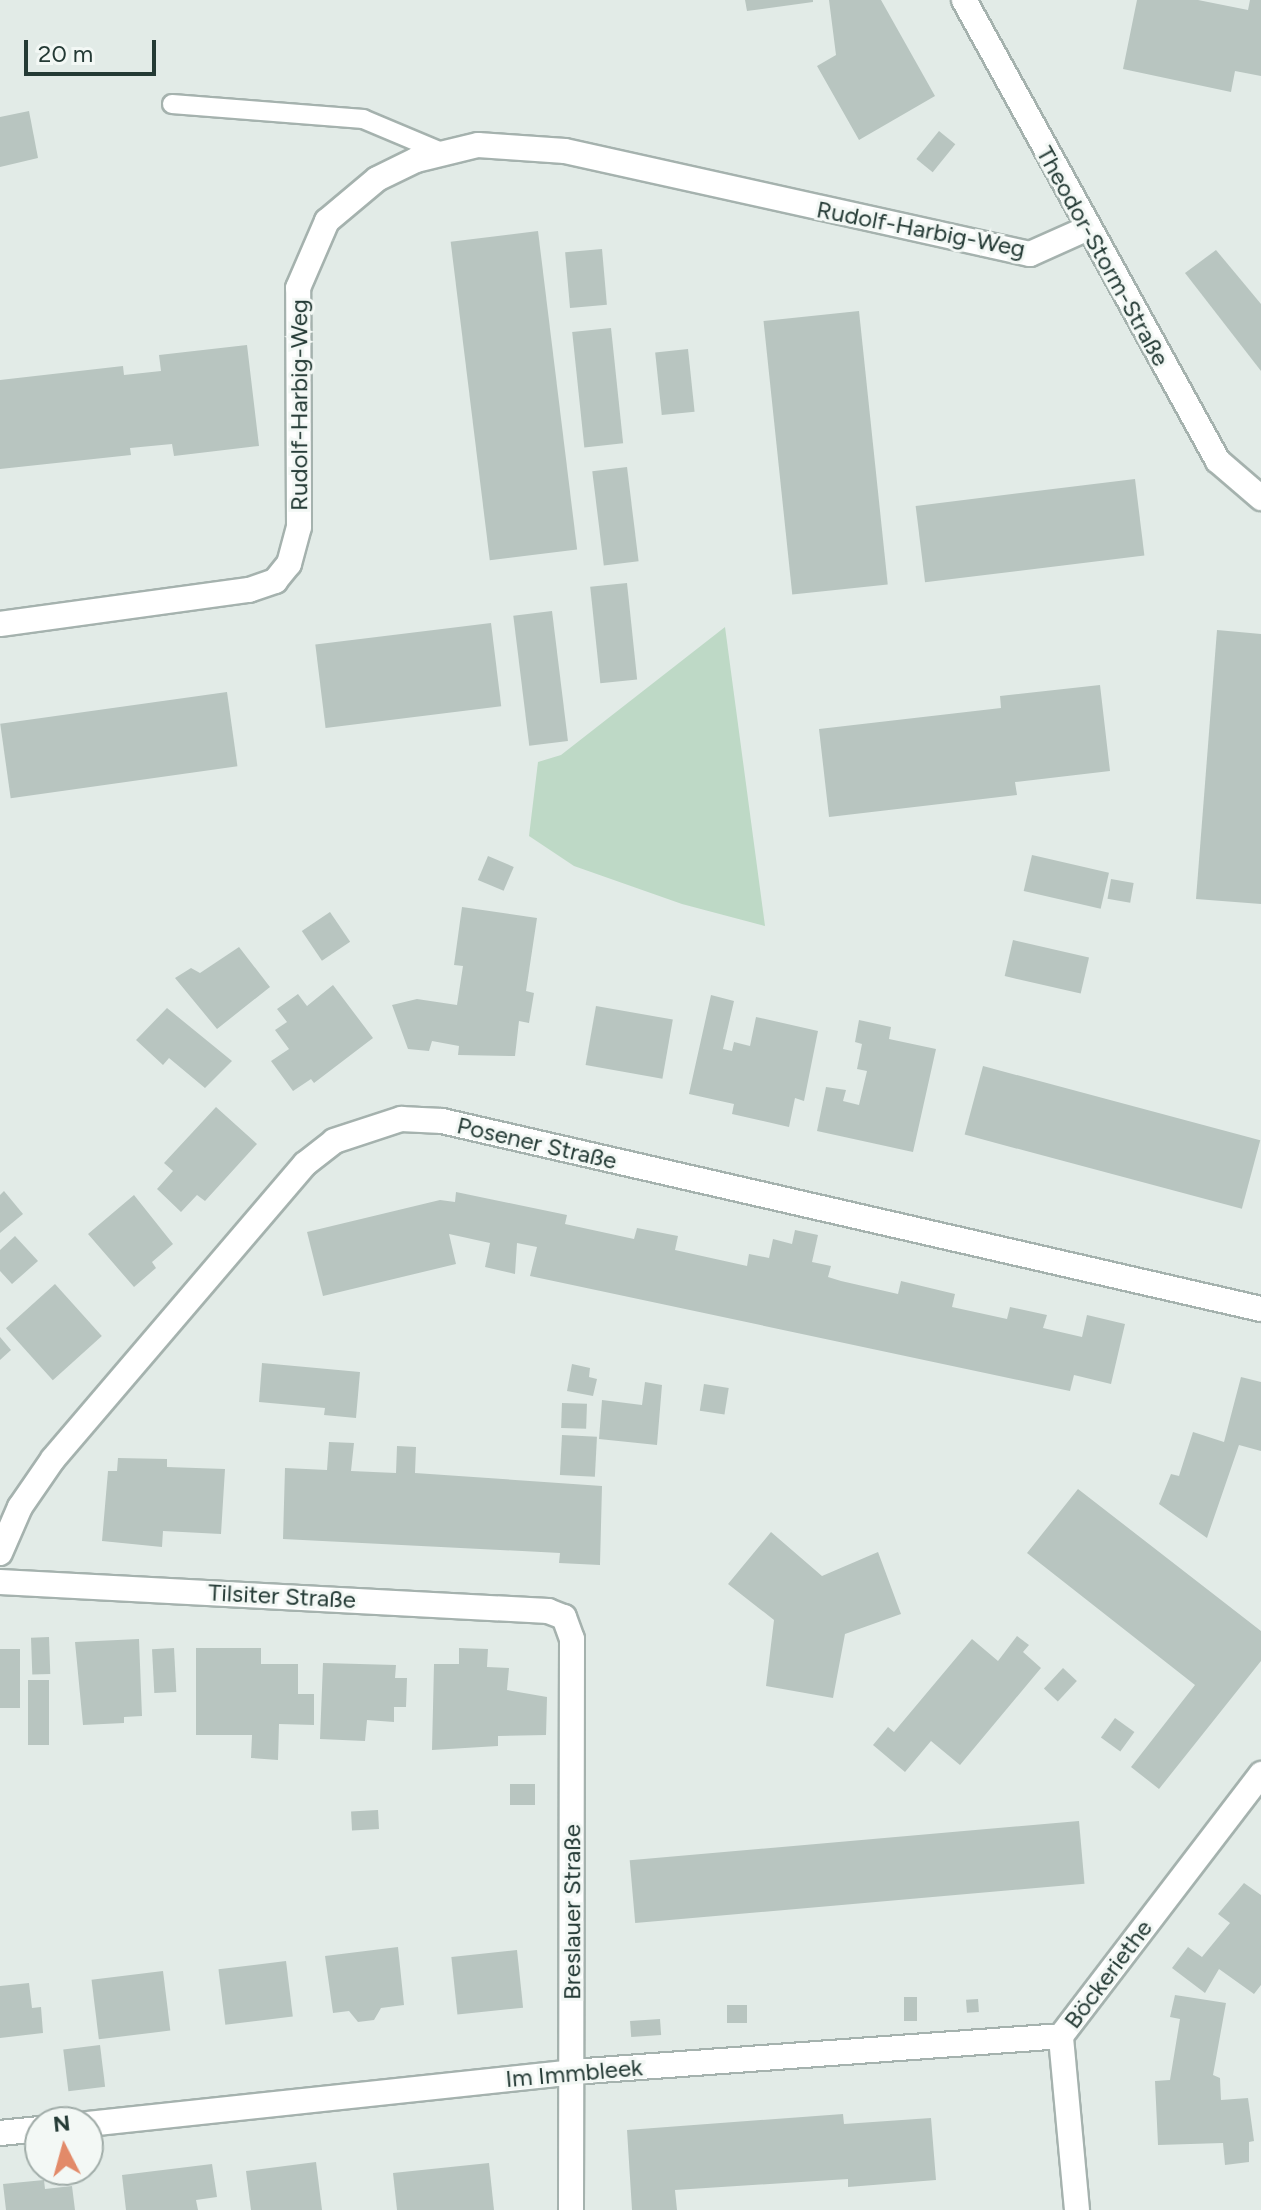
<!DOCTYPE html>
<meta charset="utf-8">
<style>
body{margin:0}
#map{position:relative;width:1261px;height:2210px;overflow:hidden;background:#e2ebe7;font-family:Figtree,sans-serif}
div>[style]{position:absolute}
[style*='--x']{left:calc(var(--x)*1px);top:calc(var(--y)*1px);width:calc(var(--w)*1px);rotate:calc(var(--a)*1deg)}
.green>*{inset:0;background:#bed9c6}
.building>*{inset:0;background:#b8c5c0;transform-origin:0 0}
.roads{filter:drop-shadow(2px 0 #a5b2ae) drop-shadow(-2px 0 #a5b2ae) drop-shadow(0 2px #a5b2ae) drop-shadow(0 -2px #a5b2ae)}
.service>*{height:18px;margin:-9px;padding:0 9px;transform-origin:9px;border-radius:9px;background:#fff}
.minor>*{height:24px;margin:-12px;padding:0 12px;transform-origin:12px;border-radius:12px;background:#fff}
span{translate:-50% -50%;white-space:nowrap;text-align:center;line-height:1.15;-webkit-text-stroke:6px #f3f8f5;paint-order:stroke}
.street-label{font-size:24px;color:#243a35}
.north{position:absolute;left:24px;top:2106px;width:80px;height:80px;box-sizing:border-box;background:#f3f8f5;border:2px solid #a0aca8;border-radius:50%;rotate:354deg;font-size:22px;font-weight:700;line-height:32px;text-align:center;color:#243a35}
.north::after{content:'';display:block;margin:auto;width:28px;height:36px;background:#e28a69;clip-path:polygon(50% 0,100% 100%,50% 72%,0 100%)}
.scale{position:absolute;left:24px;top:40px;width:132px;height:36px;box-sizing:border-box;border:4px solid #243a35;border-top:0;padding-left:10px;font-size:24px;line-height:28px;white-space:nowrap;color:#243a35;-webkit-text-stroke:6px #f3f8f5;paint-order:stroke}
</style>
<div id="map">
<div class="green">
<div style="clip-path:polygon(725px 627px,765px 926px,682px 904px,574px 866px,529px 836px,538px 762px,561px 755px)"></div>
</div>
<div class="building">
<div style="clip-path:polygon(745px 0,813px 0,813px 2px,747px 11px)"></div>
<div style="clip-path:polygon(829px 0,881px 0,935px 96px,859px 140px,817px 66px,836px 55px)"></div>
<div style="clip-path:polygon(1137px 0,1198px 0,1248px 10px,1250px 0,1261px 0,1261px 76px,1235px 71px,1231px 92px,1123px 69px)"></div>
<div style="clip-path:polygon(29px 111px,38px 158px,0 167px,0 117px)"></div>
<div style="left:939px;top:131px;width:21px;height:36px;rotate:39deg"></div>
<div style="left:538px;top:231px;width:321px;height:88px;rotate:83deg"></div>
<div style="left:602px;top:249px;width:56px;height:37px;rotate:85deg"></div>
<div style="clip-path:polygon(1216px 250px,1261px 304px,1261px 371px,1185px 273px)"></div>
<div style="left:859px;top:311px;width:275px;height:96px;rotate:84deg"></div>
<div style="left:611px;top:328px;width:116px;height:39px;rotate:84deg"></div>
<div style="clip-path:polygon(247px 345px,259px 446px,174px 456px,172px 444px,130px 448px,131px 455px,0 469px,0 380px,123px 366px,124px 375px,161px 371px,159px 355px)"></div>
<div style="left:688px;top:349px;width:63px;height:33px;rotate:84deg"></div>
<div style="left:627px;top:467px;width:95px;height:35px;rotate:83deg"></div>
<div style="left:1135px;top:479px;width:77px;height:221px;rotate:83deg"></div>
<div style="left:627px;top:583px;width:97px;height:37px;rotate:84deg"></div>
<div style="left:552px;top:611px;width:131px;height:39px;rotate:83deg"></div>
<div style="left:491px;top:623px;width:84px;height:177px;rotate:83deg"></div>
<div style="clip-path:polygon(1217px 630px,1261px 634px,1261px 904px,1196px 899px)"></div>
<div style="clip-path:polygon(1100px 685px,1110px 771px,1015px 782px,1017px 795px,829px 817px,819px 729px,1001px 708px,1000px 696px)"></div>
<div style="left:227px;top:692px;width:75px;height:229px;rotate:82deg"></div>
<div style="left:1032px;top:855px;width:79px;height:37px;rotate:13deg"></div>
<div style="left:488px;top:856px;width:28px;height:26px;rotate:23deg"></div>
<div style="left:1111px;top:879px;width:23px;height:20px;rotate:10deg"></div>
<div style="clip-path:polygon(462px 907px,537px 918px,526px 991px,534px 993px,529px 1023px,519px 1021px,515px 1056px,458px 1055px,459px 1046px,432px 1041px,429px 1051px,408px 1049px,392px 1005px,417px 999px,457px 1005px,463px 966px,454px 965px)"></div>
<div style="left:330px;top:912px;width:36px;height:34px;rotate:56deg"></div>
<div style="left:1013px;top:940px;width:78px;height:37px;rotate:13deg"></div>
<div style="clip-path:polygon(239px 947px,270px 987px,217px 1029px,175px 978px,191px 968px,200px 973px)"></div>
<div style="clip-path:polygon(333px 985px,373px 1038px,314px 1083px,311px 1079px,293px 1091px,271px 1061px,289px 1049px,275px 1030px,287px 1022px,277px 1009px,298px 994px,307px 1006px)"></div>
<div style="clip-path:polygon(711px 995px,734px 1001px,723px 1049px,732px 1051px,734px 1042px,750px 1046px,756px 1017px,818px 1031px,804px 1101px,795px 1098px,789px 1127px,732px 1114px,734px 1104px,689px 1094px)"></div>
<div style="left:596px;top:1006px;width:78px;height:60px;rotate:10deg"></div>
<div style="clip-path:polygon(167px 1008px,232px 1061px,205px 1088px,169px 1058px,163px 1065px,136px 1040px)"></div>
<div style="clip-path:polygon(859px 1020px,891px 1027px,889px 1039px,936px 1049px,913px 1152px,817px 1131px,826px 1087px,846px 1090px,843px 1101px,859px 1105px,867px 1071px,857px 1069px,862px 1044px,855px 1042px)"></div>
<div style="left:983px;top:1066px;width:287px;height:71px;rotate:15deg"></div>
<div style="clip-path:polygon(216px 1107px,257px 1144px,205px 1201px,197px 1195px,181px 1212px,157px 1189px,173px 1171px,164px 1163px)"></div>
<div style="clip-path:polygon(4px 1191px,23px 1214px,0 1233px,0 1195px)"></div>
<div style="clip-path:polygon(456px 1192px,567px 1215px,565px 1224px,634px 1239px,637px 1228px,678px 1236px,675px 1250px,747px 1266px,749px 1254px,769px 1258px,773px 1239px,792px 1244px,795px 1230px,818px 1235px,812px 1262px,831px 1266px,828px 1277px,841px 1281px,898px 1294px,901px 1281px,930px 1288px,955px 1294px,952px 1307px,1007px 1319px,1010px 1307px,1047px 1315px,1043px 1328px,1082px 1337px,1087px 1315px,1125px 1324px,1111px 1384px,1074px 1375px,1070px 1391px,530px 1276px,537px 1247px,517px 1243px,515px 1274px,485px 1267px,490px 1243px,449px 1234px,456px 1264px,323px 1296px,307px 1232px,440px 1200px,455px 1202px)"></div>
<div style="clip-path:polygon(134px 1195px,173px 1244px,152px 1262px,156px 1268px,134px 1287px,88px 1234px)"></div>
<div style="clip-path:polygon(15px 1236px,38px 1261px,12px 1284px,0 1271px,0 1250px)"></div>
<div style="left:55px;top:1284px;width:70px;height:66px;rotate:48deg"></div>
<div style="clip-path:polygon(0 1337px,11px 1350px,0 1360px)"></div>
<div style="clip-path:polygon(262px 1363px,360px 1372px,356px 1418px,324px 1415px,325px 1408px,259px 1402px)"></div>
<div style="clip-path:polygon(572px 1364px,590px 1368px,589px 1377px,597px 1379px,593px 1396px,567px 1391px)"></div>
<div style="clip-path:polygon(1241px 1377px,1261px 1382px,1261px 1451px,1239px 1445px,1207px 1538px,1159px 1504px,1171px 1474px,1179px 1476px,1193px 1432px,1224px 1442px)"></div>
<div style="clip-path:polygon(645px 1382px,662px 1385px,657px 1445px,599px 1439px,602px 1400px,642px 1405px)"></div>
<div style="left:704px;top:1384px;width:25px;height:27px;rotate:9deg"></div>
<div style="left:562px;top:1403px;width:25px;height:25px;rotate:2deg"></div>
<div style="left:562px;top:1435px;width:35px;height:40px;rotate:3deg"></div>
<div style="clip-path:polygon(329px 1442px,354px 1443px,351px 1471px,396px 1473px,397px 1446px,416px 1447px,415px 1473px,602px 1486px,600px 1565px,559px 1563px,560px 1553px,283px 1539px,285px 1468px,327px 1470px)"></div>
<div style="clip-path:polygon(118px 1458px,167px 1459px,167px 1467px,225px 1469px,221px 1534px,163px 1531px,162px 1547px,102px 1541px,108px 1471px,117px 1471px)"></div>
<div style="clip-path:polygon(1078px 1489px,1261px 1631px,1261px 1661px,1159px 1789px,1131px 1767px,1195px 1685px,1027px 1553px)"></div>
<div style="clip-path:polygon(771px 1532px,822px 1576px,878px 1552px,901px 1614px,845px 1634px,833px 1698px,766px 1686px,774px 1620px,728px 1584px)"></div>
<div style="clip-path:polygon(1017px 1636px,1029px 1645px,1023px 1652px,1041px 1668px,960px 1765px,931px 1741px,905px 1772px,873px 1745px,888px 1727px,894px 1732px,972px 1639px,998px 1661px)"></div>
<div style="left:49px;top:1637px;width:37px;height:18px;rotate:88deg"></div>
<div style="clip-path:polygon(139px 1639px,142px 1716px,124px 1717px,124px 1723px,83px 1725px,75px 1642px)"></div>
<div style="left:174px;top:1648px;width:44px;height:22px;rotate:87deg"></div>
<div style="clip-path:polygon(196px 1648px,261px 1648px,261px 1664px,298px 1664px,298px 1694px,314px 1694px,314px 1725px,279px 1724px,278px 1760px,251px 1758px,252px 1735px,196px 1735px)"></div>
<div style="clip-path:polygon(459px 1648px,488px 1649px,487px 1667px,509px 1668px,507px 1690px,547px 1697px,546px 1735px,498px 1736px,498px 1746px,432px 1750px,434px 1664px,459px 1664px)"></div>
<div style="left:0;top:1649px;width:20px;height:59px"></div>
<div style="clip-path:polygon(323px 1663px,396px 1665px,395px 1678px,407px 1678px,406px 1707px,394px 1707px,394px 1722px,367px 1720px,365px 1741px,320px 1739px)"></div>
<div style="left:1063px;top:1668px;width:19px;height:28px;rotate:43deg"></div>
<div style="left:49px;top:1680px;width:65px;height:21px;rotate:90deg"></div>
<div style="left:1115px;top:1718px;width:24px;height:24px;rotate:36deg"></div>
<div style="left:510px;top:1784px;width:25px;height:21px"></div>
<div style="left:378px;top:1810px;width:19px;height:27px;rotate:87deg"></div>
<div style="left:1079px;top:1821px;width:63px;height:451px;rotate:85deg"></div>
<div style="clip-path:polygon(1244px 1883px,1261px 1895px,1261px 1985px,1254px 1994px,1219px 1969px,1205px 1993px,1172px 1968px,1188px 1947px,1202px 1957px,1230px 1923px,1218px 1914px)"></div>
<div style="clip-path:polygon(398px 1947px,404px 2005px,381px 2008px,374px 2020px,358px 2022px,349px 2011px,333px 2013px,325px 1956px)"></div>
<div style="left:517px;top:1950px;width:58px;height:66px;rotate:84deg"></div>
<div style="left:286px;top:1961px;width:56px;height:68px;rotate:83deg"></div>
<div style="left:163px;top:1971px;width:60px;height:72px;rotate:83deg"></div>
<div style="clip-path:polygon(29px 1983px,32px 2008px,41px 2007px,43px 2033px,0 2038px,0 1986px)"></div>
<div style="clip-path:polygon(1175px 1995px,1226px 2003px,1213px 2075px,1220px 2078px,1221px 2100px,1248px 2098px,1254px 2141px,1249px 2142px,1249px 2162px,1225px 2165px,1223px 2143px,1158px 2145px,1155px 2081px,1170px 2080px,1180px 2019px,1170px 2017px)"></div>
<div style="left:904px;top:1997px;width:13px;height:24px"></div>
<div style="left:978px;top:1999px;width:13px;height:12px;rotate:86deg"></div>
<div style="left:747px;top:2005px;width:18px;height:20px;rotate:90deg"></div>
<div style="left:660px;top:2019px;width:16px;height:30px;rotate:86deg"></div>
<div style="left:100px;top:2045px;width:42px;height:37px;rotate:83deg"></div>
<div style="clip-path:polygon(843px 2114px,844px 2124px,931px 2118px,936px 2180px,848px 2187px,848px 2179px,675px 2190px,677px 2210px,632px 2210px,627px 2130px)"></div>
<div style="clip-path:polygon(316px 2162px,322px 2210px,251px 2210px,246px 2171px)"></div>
<div style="clip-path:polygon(489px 2163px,494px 2210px,397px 2210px,393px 2173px)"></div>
<div style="clip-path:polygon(212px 2164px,217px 2197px,196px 2200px,198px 2210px,126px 2210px,122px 2175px)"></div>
<div style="clip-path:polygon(44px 2180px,45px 2189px,72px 2186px,75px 2210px,6px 2210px,3px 2184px)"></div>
</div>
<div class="roads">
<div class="service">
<div style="--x:172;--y:104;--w:192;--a:4.5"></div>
<div style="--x:363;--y:119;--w:82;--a:22.8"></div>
</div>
<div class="minor">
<div style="--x:964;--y:0;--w:526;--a:61.15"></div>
<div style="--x:1218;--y:461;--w:57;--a:40.7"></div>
<div style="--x:0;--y:624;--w:251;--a:-7.8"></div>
<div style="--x:249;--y:590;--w:28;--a:-19"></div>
<div style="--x:275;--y:581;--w:22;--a:-51"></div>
<div style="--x:289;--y:564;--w:38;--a:-75"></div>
<div style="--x:299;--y:527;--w:239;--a:-90.2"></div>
<div style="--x:298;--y:288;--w:73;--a:-66.6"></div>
<div style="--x:327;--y:221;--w:65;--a:-40"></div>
<div style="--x:377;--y:179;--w:43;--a:-26"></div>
<div style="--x:416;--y:160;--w:64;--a:-13.6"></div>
<div style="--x:478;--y:145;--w:87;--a:3.9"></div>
<div style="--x:565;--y:151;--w:476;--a:12.5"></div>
<div style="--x:1030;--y:254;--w:64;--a:-24.1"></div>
<div style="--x:0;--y:1553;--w:50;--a:-66.5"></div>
<div style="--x:20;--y:1507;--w:58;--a:-55.5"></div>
<div style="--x:53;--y:1459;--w:388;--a:-49.5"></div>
<div style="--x:305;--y:1164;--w:37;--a:-38"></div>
<div style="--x:334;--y:1141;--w:71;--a:-18.2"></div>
<div style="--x:401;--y:1119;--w:41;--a:2.8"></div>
<div style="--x:442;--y:1121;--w:840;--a:12.93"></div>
<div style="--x:0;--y:1582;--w:549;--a:3.03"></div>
<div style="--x:548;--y:1611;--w:17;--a:21"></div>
<div style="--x:564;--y:1617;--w:23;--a:70"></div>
<div style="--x:572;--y:1639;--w:571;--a:90.1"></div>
<div style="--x:88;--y:2124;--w:487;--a:-6.1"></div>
<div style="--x:572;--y:2072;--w:490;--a:-4.2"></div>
<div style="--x:0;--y:2133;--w:40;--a:-5.7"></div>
<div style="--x:1077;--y:2210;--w:175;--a:-95.3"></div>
<div style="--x:1061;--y:2036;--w:330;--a:-52.6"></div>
</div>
</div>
<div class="street-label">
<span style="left:921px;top:229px;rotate:11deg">Rudolf-Harbig-Weg</span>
<span style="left:1103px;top:256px;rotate:61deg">Theodor-Storm-Straße</span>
<span style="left:299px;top:405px;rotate:-90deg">Rudolf-Harbig-Weg</span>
<span style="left:537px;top:1143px;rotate:13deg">Posener Straße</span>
<span style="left:282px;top:1596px;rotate:3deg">Tilsiter Straße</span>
<span style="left:572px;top:1912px;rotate:-90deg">Breslauer Straße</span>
<span style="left:1108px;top:1974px;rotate:-53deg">Böckeriethe</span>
<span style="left:574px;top:2073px;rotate:-5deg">Im Immbleek</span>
</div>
<div class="north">N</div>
<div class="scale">20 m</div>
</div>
